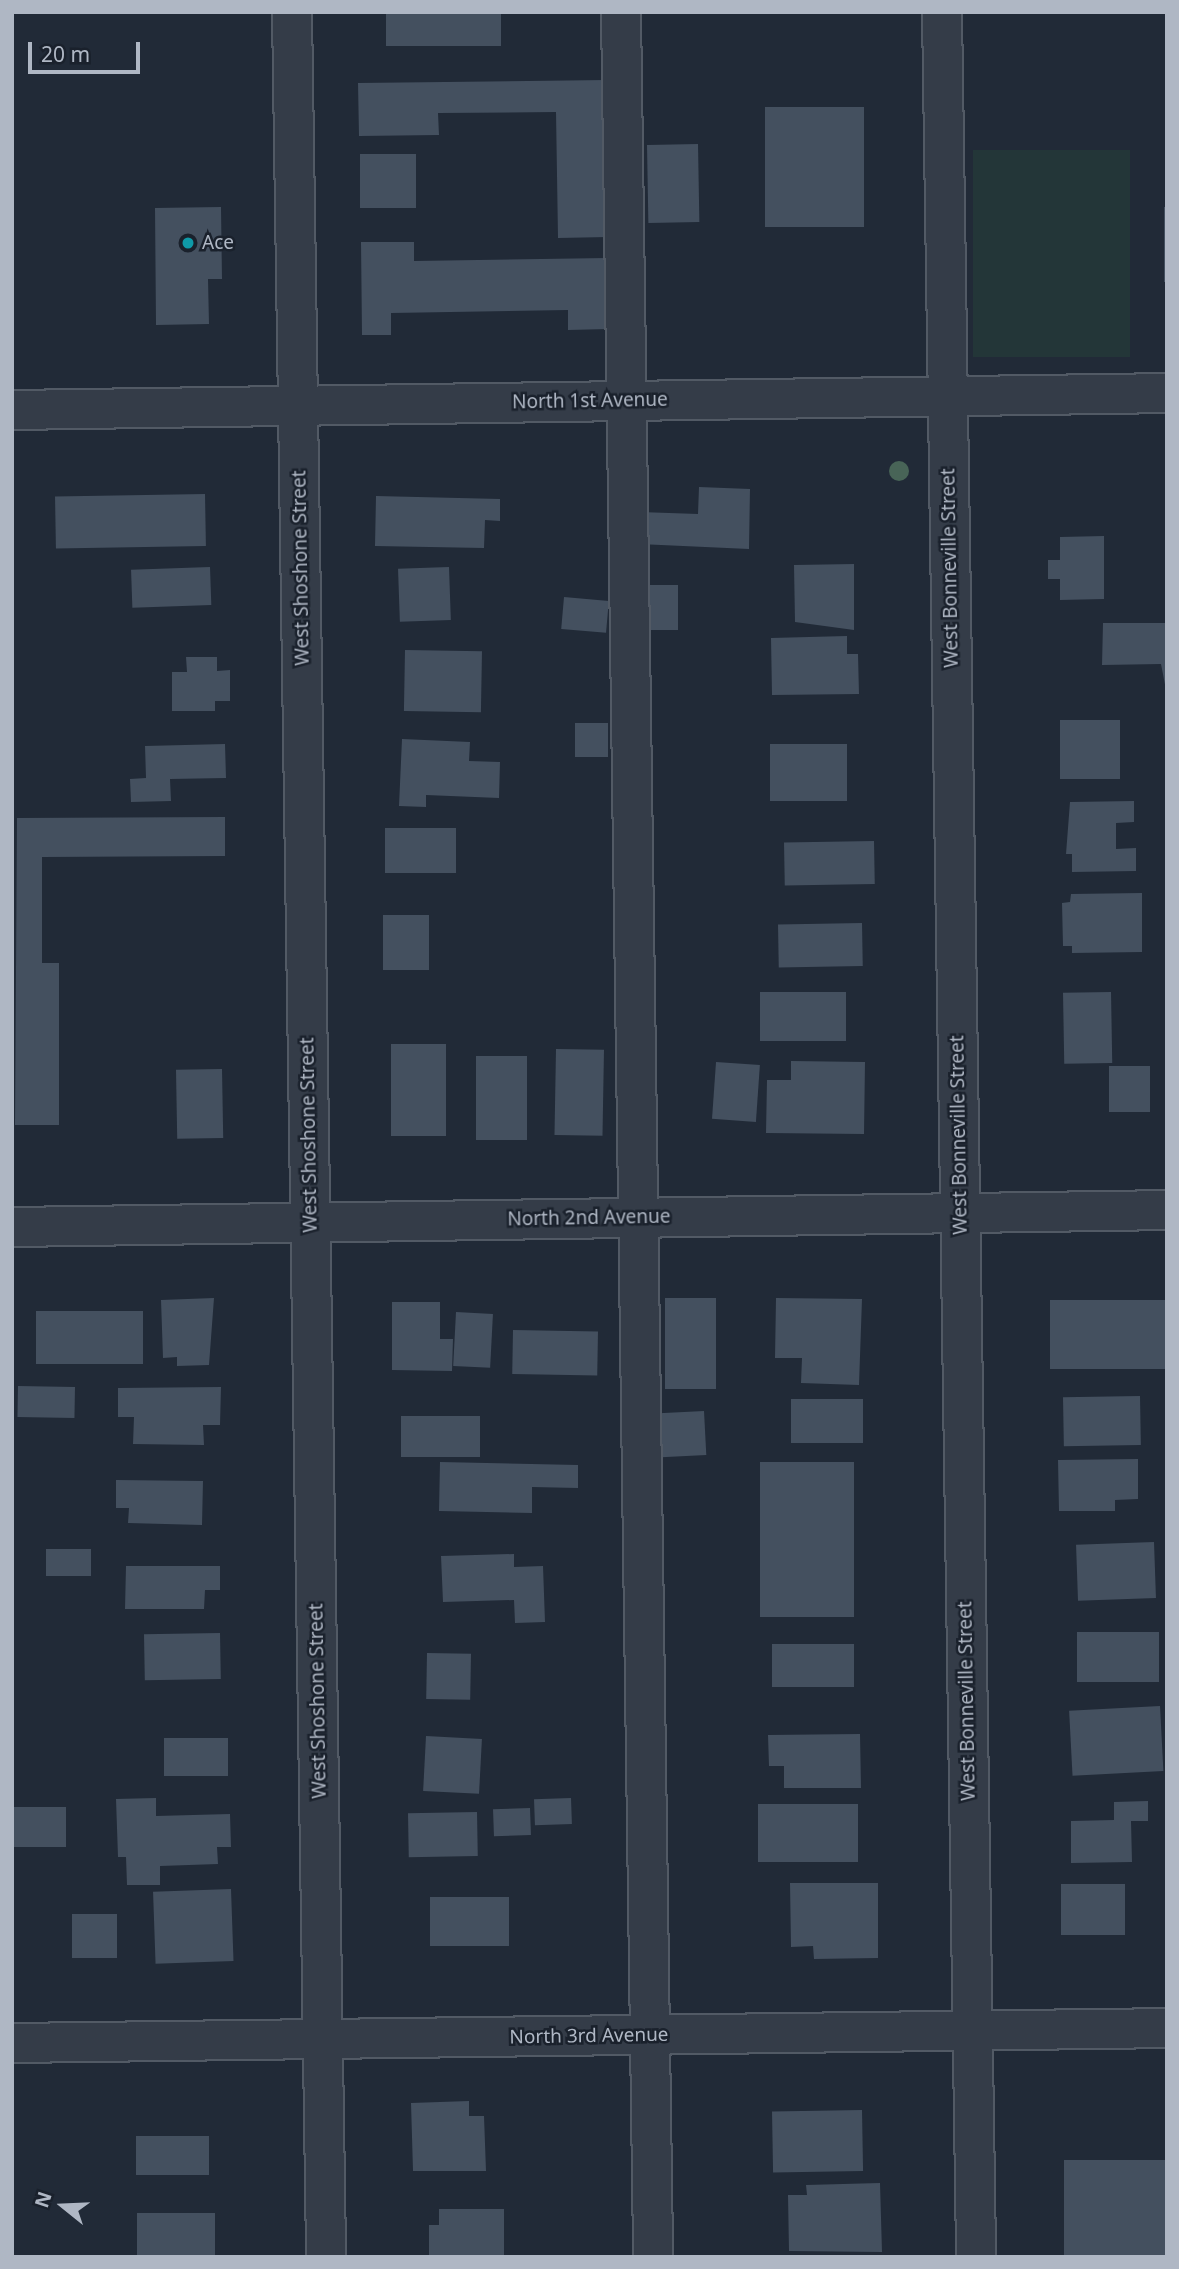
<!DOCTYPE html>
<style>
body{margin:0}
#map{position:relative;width:1179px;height:2269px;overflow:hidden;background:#212a37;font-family:"Noto Sans",sans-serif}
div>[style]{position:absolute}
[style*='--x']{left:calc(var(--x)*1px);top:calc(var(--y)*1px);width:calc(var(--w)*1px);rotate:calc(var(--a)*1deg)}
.green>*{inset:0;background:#233638;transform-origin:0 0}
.building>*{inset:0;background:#44505f;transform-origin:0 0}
.roads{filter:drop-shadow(2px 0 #525a65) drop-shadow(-2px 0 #525a65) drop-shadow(0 2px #525a65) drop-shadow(0 -2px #525a65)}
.minor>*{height:38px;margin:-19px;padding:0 19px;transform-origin:19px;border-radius:19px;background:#343c48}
.trees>*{width:20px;height:20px;margin:-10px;border-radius:50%;background:#486457}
.dots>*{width:19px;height:19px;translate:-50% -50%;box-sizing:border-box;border:4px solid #1a212c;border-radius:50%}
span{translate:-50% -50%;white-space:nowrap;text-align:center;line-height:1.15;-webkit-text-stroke:5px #1a212c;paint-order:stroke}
.poi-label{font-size:19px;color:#afb7c4}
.left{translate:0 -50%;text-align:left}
.street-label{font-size:19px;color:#afb7c4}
.frame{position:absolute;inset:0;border:14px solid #afb7c4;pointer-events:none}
.north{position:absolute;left:28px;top:2171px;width:70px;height:70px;-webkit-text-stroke:5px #1a212c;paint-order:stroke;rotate:288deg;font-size:19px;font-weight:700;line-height:28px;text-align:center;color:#afb7c4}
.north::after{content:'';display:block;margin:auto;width:24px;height:32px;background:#afb7c4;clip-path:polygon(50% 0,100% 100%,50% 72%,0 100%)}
.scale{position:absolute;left:28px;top:42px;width:112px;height:32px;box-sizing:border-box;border:4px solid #afb7c4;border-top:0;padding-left:9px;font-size:21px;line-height:24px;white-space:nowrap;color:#afb7c4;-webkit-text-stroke:5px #1a212c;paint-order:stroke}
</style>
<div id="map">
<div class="green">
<div style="left:1130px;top:150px;width:207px;height:157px;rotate:90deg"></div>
</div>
<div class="building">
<div style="left:386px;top:12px;width:115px;height:34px"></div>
<div style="clip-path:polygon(606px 80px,608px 237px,558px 238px,556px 112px,438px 113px,439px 135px,359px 136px,358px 83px)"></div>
<div style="left:864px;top:107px;width:120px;height:99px;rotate:90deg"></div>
<div style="left:698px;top:144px;width:78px;height:51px;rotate:89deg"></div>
<div style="left:360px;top:154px;width:56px;height:54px"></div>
<div style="clip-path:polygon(221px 207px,222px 279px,208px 279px,209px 324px,156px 325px,155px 208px)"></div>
<div style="left:1164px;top:207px;width:3px;height:75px"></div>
<div style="clip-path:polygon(361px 242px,414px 242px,414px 261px,607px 258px,608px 329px,568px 330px,568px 310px,391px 313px,391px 335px,362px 335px)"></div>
<div style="clip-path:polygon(699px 487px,750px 489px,749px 549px,639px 544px,640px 512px,698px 514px)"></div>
<div style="left:205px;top:494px;width:52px;height:150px;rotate:89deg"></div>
<div style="clip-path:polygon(376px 496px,500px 499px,500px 521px,485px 520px,484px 548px,375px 546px)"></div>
<div style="clip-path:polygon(1104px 536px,1104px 599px,1060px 600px,1060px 579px,1048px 579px,1048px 560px,1060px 560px,1060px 537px)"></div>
<div style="clip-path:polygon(854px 564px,854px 630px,795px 622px,794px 565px)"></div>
<div style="left:210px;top:567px;width:38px;height:79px;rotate:88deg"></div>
<div style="left:449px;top:567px;width:53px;height:51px;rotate:88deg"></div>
<div style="left:643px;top:585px;width:35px;height:45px"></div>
<div style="left:564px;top:597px;width:45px;height:32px;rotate:5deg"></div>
<div style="clip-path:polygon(1103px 623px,1167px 623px,1167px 695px,1161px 664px,1102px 665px)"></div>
<div style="clip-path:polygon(847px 636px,847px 654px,858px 654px,859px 694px,772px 695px,771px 638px)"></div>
<div style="left:405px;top:650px;width:77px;height:61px;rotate:1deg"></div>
<div style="clip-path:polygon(186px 657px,217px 657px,217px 671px,230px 670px,230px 701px,215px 701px,215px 711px,172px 711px,172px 672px,187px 672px)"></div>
<div style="left:1120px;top:720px;width:59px;height:60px;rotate:90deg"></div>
<div style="left:608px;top:723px;width:34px;height:33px;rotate:90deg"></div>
<div style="clip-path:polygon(402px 739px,470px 742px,469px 761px,500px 762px,499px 798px,426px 795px,426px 807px,399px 806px)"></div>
<div style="clip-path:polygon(225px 744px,226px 778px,170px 779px,171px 801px,131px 802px,130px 779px,146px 778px,145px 746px)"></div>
<div style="left:770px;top:744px;width:77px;height:57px"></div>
<div style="clip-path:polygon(1134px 801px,1134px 822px,1116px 823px,1116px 849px,1136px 848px,1136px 871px,1072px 872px,1072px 854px,1066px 854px,1070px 802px)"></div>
<div style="clip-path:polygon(225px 817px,225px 856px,42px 857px,42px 963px,59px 963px,59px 1125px,15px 1125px,17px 818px)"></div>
<div style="left:385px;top:828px;width:71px;height:45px"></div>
<div style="left:874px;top:841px;width:43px;height:90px;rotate:89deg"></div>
<div style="clip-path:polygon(1142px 893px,1142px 952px,1072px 953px,1072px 946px,1063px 946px,1062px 903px,1070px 902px,1071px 894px)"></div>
<div style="left:383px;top:915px;width:46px;height:55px"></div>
<div style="left:862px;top:923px;width:43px;height:84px;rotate:89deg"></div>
<div style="left:846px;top:992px;width:49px;height:86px;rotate:90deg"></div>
<div style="left:1111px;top:992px;width:71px;height:48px;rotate:89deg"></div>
<div style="left:391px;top:1044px;width:55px;height:92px"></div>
<div style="left:556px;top:1049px;width:48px;height:86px;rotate:1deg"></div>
<div style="left:476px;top:1056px;width:51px;height:84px"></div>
<div style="clip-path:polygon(791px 1061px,865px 1062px,864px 1134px,766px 1133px,767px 1080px,791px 1080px)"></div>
<div style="left:716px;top:1062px;width:44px;height:57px;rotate:4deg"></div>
<div style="left:1150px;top:1066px;width:46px;height:41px;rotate:90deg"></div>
<div style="left:222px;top:1069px;width:69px;height:46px;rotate:89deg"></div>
<div style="clip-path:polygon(214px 1298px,209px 1365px,177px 1366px,177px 1357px,163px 1358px,161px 1300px)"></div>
<div style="left:665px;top:1298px;width:51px;height:91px"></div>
<div style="clip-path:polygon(776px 1298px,862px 1299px,859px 1385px,801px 1383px,802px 1358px,775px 1358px)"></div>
<div style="left:1050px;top:1300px;width:117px;height:69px"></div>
<div style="clip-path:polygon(392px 1302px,440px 1302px,440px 1339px,453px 1339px,452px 1371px,392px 1370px)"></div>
<div style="left:143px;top:1311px;width:53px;height:107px;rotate:90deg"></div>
<div style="left:456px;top:1312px;width:37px;height:54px;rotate:3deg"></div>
<div style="left:513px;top:1330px;width:85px;height:44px;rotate:1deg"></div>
<div style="left:18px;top:1386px;width:57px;height:31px;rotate:1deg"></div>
<div style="clip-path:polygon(221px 1387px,220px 1425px,203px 1425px,204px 1445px,133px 1444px,134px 1417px,118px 1417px,118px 1388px)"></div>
<div style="left:1140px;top:1396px;width:49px;height:77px;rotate:89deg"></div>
<div style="left:791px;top:1399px;width:72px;height:44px"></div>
<div style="left:704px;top:1411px;width:44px;height:50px;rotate:87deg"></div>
<div style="left:401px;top:1416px;width:79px;height:41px"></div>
<div style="clip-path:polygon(1138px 1459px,1138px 1499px,1115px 1500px,1115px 1511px,1059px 1511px,1058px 1460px)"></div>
<div style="clip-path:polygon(440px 1462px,578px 1465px,578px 1488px,532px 1487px,532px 1513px,439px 1511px)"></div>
<div style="left:760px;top:1462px;width:94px;height:155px"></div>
<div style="clip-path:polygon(116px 1480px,203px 1481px,202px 1525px,128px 1523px,129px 1508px,116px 1508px)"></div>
<div style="left:1154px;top:1542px;width:56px;height:78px;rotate:88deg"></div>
<div style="left:91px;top:1549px;width:27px;height:45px;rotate:90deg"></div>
<div style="clip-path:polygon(514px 1554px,514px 1567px,543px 1566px,545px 1622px,515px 1623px,514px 1600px,443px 1602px,441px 1556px)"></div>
<div style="clip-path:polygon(126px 1566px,220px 1566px,220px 1590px,205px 1590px,204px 1609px,125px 1609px)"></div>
<div style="left:1159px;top:1632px;width:50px;height:82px;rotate:90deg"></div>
<div style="left:220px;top:1633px;width:46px;height:76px;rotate:89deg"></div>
<div style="left:772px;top:1644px;width:82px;height:43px"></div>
<div style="left:427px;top:1653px;width:44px;height:46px;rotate:1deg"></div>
<div style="left:1160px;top:1706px;width:65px;height:91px;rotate:87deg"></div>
<div style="clip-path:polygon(860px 1734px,861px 1788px,784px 1788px,784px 1766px,769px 1766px,768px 1735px)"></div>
<div style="left:426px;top:1736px;width:56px;height:55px;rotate:3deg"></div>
<div style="left:164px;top:1738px;width:64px;height:38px"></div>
<div style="clip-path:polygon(156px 1798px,156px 1816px,230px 1814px,231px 1847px,217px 1847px,218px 1864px,160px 1866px,160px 1885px,127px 1885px,126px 1857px,118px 1857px,116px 1799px)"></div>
<div style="left:571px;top:1798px;width:26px;height:37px;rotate:88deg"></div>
<div style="clip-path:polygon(1148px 1801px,1148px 1821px,1131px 1821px,1132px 1862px,1071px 1863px,1071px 1821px,1114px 1820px,1114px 1802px)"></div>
<div style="left:758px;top:1804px;width:100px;height:58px"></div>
<div style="left:12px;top:1807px;width:54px;height:40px"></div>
<div style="left:530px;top:1808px;width:27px;height:37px;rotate:88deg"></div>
<div style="left:477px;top:1812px;width:44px;height:69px;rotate:89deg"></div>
<div style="clip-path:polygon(790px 1883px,878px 1883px,878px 1958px,814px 1959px,813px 1946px,791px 1947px)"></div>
<div style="left:1061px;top:1884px;width:64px;height:51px"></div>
<div style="left:231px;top:1889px;width:72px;height:78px;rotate:88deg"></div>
<div style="left:430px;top:1897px;width:79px;height:49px"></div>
<div style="left:72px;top:1914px;width:45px;height:44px"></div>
<div style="clip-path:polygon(469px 2101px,469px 2116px,484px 2116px,486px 2171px,413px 2171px,411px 2103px)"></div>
<div style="left:862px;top:2110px;width:61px;height:90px;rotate:89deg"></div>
<div style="left:209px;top:2136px;width:39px;height:73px;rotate:90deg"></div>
<div style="left:1167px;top:2160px;width:97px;height:103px;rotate:90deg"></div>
<div style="clip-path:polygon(880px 2183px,882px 2252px,789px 2251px,788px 2195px,807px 2195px,806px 2185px)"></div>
<div style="clip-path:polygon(439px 2209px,504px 2209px,504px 2257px,429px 2257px,429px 2225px,439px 2225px)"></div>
<div style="left:215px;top:2213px;width:44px;height:78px;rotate:90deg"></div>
</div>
<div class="roads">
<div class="minor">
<div style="--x:292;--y:12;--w:2245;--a:89.13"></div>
<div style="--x:621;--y:12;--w:2245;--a:89.18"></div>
<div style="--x:942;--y:12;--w:2245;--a:89.13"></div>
<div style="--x:12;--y:410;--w:1155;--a:-0.84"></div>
<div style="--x:12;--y:1227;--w:1155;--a:-0.84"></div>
<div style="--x:12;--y:2043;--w:1155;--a:-0.74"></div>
</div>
</div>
<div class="trees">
<div style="left:899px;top:471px"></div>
</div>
<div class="dots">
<div style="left:188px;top:243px;background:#0f9aa8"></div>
</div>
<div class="poi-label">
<span class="left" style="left:202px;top:243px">Ace</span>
</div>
<div class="street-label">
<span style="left:590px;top:401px;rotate:-1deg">North 1st Avenue</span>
<span style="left:301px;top:568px;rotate:-91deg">West Shoshone Street</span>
<span style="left:950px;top:568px;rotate:-91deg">West Bonneville Street</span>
<span style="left:309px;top:1135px;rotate:-91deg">West Shoshone Street</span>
<span style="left:959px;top:1135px;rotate:-91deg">West Bonneville Street</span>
<span style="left:589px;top:1218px;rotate:-1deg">North 2nd Avenue</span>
<span style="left:318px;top:1701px;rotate:-91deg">West Shoshone Street</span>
<span style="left:967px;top:1701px;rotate:-91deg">West Bonneville Street</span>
<span style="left:589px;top:2036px;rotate:-1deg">North 3rd Avenue</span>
</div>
<div class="frame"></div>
<div class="north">N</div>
<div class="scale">20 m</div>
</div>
